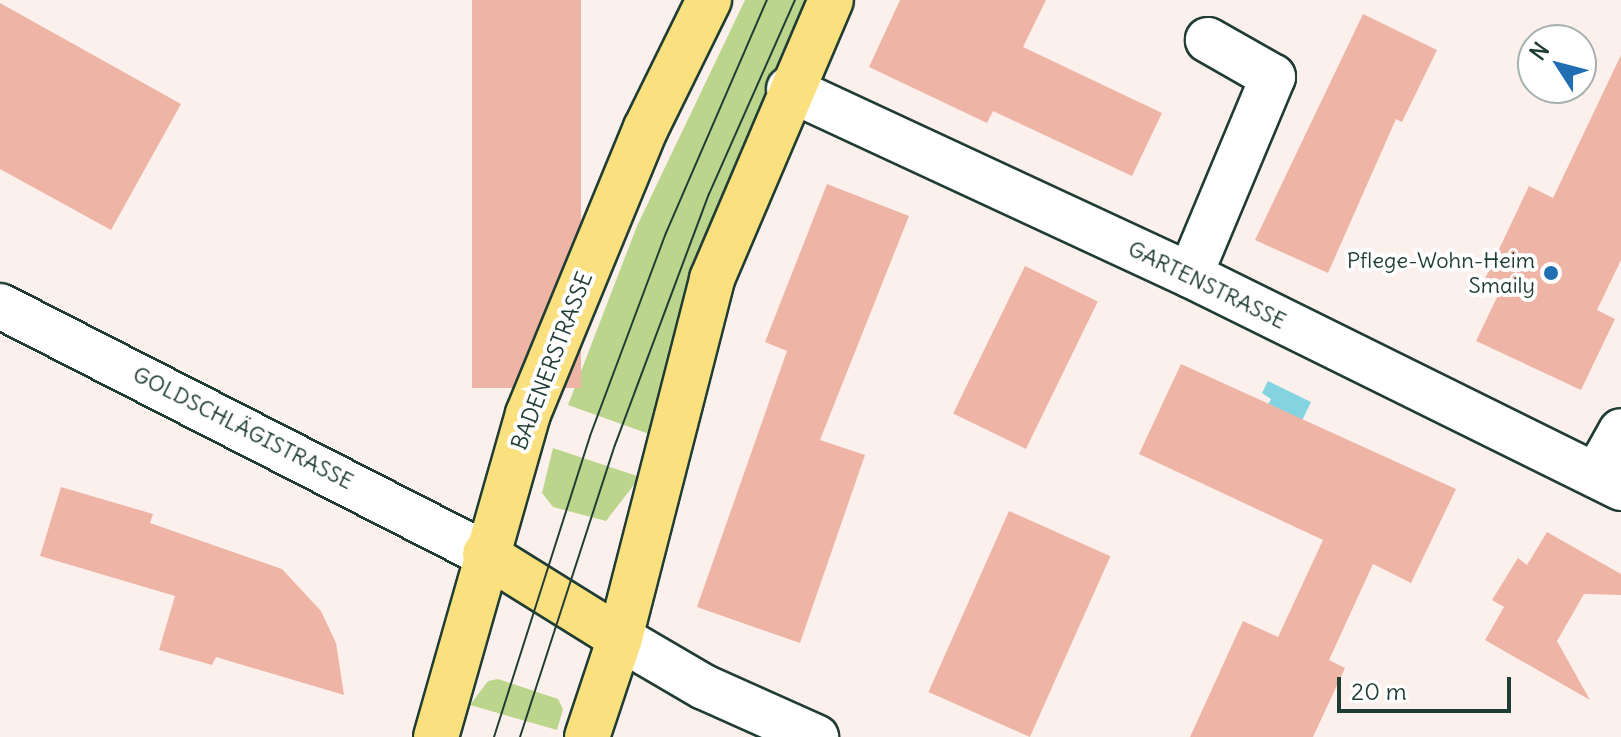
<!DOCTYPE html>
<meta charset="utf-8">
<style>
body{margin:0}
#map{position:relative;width:1621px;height:737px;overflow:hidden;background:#fcf0ed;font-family:Delius,sans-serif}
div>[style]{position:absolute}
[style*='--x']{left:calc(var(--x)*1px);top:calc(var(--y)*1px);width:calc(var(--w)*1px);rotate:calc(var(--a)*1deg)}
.green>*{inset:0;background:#bbd58c}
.water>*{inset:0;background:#84d3e0}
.building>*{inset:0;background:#eeb5a7;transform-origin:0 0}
.roads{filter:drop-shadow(2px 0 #1f3d34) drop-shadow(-2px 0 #1f3d34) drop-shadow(0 2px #1f3d34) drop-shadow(0 -2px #1f3d34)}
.minor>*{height:44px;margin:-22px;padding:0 22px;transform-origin:22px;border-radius:22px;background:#fff}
.major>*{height:44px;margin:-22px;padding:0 22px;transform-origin:22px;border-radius:22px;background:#fbe080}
.tram>*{height:2px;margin:-1px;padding:0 1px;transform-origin:1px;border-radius:1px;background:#1f3d34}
.dots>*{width:22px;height:22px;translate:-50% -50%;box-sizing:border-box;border:4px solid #fff;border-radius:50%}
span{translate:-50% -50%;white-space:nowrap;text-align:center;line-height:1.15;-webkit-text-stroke:8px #fff;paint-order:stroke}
.poi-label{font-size:22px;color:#1f3d34}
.right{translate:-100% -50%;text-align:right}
.street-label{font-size:22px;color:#1f3d34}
.north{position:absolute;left:1517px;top:24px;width:80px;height:80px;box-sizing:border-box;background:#fff;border:2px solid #a5b1ae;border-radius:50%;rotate:306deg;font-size:22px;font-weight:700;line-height:32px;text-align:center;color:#1f3d34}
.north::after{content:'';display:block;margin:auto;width:28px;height:36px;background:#1f6fb2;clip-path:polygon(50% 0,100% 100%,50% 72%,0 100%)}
.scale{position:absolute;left:1337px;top:677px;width:174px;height:36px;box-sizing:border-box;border:4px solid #1f3d34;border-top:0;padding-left:10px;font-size:24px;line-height:28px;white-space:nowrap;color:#1f3d34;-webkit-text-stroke:6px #fff;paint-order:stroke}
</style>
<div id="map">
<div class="green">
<div style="clip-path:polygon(745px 0,811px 0,652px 435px,568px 405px,637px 226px)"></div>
<div style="clip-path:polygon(553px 448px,640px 477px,606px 521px,553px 507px,542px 493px)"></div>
<div style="clip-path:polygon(498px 679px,558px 699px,563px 709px,557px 730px,470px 705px,488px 681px)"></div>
</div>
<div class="water">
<div style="clip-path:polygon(1268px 381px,1311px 402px,1277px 472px,1243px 455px,1271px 399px,1262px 393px)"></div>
</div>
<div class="building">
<div style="left:472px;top:0;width:109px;height:388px"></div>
<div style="clip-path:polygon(900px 0,1046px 0,1023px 47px,1162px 113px,1132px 176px,993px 111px,987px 123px,869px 67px)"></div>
<div style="clip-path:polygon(0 3px,181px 104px,111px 230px,0 169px)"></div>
<div style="clip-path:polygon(1363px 14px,1437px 50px,1402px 122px,1396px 119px,1328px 273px,1255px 240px)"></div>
<div style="clip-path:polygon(1621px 55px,1621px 260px,1597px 310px,1615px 319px,1581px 390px,1476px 341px,1499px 293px,1482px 285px,1529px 186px,1553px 198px)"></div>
<div style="clip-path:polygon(827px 184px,909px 216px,820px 440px,865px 455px,800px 643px,697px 607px,787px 351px,765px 342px)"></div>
<div style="left:1025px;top:266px;width:81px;height:164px;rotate:26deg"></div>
<div style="clip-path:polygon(1181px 364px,1456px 489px,1411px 583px,1373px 564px,1329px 660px,1345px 668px,1313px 737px,1190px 737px,1243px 621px,1278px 637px,1323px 540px,1139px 454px)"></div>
<div style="clip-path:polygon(61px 487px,153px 514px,150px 523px,282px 569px,321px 611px,336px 643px,344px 695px,216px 657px,212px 665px,159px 650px,175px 596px,40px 556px)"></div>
<div style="left:1009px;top:511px;width:111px;height:198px;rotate:24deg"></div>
<div style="clip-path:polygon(1547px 532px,1621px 574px,1621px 595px,1584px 594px,1557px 641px,1590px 700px,1485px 640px,1504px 607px,1492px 600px,1518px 558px,1527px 565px)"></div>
</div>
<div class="roads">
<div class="minor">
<div style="--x:789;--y:89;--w:442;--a:24.9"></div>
<div style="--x:1190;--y:275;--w:481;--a:26.3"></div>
<div style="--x:1190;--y:275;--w:215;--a:-67.3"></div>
<div style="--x:1273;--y:77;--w:75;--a:-150.4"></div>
<div style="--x:0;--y:306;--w:545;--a:27.08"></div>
<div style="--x:1597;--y:474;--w:49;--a:-60.8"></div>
<div style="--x:620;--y:638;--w:97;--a:30.3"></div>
<div style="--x:704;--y:687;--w:123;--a:24.1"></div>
</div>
<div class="major">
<div style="--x:485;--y:554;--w:159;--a:31.9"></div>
<div style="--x:436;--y:737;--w:336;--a:-74.1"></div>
<div style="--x:528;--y:414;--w:309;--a:-67.6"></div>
<div style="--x:646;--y:128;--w:143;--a:-63.8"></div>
<div style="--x:587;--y:737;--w:104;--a:-71.6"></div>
<div style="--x:620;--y:638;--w:371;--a:-75.6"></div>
<div style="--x:712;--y:279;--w:303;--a:-66.9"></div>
</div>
</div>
<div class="tram">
<div style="--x:494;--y:737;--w:316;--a:-72.3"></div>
<div style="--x:590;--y:436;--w:217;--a:-69.5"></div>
<div style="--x:666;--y:233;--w:254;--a:-66.6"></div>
<div style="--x:520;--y:737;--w:307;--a:-72"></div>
<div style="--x:615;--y:445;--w:268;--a:-69.5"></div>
<div style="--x:709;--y:194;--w:212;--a:-66.1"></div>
</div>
<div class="dots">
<div style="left:1551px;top:273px;background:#1f6fb2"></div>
</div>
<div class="poi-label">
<span class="right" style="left:1535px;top:273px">Pflege-Wohn-Heim<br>Smaily</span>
</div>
<div class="street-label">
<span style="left:1207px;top:285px;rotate:26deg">GARTENSTRASSE</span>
<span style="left:552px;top:361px;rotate:-69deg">BADENERSTRASSE</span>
<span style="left:243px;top:428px;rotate:27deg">GOLDSCHLÄGISTRASSE</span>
</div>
<div class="north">N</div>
<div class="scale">20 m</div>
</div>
